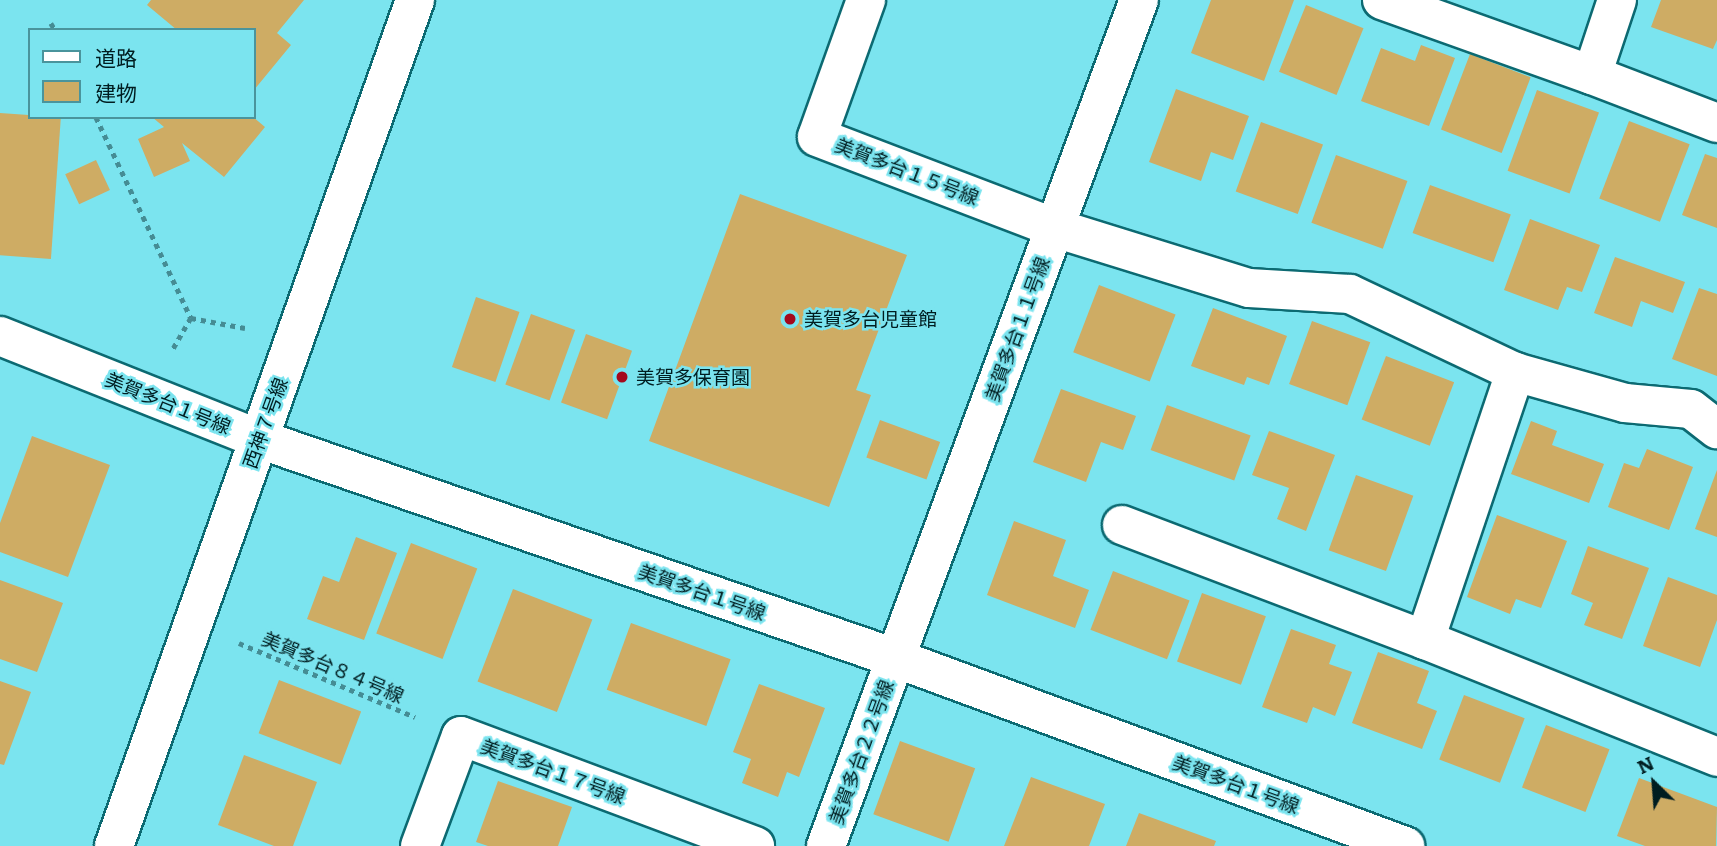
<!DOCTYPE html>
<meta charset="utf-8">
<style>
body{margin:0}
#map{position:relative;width:1717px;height:846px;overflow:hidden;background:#7be4ef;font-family:Literata,"Noto Sans JP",serif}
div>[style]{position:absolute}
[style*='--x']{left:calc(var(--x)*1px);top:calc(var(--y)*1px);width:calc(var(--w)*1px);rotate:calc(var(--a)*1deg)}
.building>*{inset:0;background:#ceac64;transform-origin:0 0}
.path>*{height:4.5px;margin-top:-2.25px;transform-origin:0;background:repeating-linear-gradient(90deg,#458c94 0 5px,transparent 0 10px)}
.roads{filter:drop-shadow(2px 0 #0c6a72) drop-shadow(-2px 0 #0c6a72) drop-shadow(0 2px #0c6a72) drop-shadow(0 -2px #0c6a72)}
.minor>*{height:38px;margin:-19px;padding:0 19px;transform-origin:19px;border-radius:19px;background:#fff}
.dots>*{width:19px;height:19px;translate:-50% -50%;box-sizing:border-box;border:4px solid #7be4ef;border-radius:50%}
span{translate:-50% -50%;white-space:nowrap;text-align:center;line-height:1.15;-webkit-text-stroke:5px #7be4ef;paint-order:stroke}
.street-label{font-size:19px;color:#001d20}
.poi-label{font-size:19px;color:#001d20}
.left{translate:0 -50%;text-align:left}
.legend{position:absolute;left:28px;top:28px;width:228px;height:91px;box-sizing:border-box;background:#7be4ef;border:2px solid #4a949c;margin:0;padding:9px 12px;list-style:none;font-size:21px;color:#001d20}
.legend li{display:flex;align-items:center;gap:14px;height:35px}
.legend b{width:35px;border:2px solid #4a949c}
.north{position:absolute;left:1619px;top:748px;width:70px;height:70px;-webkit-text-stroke:5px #7be4ef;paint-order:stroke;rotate:335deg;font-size:19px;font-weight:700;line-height:28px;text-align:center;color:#001d20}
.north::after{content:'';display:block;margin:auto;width:24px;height:32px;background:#001d20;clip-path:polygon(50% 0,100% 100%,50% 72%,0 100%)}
</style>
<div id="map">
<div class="building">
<div style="clip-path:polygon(151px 0,304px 0,277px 33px,291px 45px,254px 90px,254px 30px,177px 30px,147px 5px)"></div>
<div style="clip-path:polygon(1211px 0,1294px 0,1264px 81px,1191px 53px)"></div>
<div style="clip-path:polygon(1661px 0,1717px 0,1717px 40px,1713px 49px,1651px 27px)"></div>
<div style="left:1306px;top:5px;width:62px;height:72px;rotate:22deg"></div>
<div style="clip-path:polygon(1421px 45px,1455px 58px,1429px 126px,1361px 101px,1381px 48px,1415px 61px)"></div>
<div style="left:1470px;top:54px;width:65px;height:81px;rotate:21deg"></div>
<div style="clip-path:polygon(1176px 89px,1249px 116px,1233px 160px,1211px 152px,1201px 181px,1149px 162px)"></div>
<div style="left:1537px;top:90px;width:66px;height:86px;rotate:20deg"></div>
<div style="left:0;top:113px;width:61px;height:142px;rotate:4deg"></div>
<div style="clip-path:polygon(152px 117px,253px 117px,265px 127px,224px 177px,182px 143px,190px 161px,154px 177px,138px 139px,164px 127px)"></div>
<div style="left:1629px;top:121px;width:65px;height:83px;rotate:21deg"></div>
<div style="left:1261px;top:122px;width:66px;height:74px;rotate:20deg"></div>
<div style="clip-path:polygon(1705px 154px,1717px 158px,1717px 228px,1682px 215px)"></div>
<div style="left:1336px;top:155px;width:76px;height:72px;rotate:20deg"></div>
<div style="left:96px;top:160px;width:33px;height:34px;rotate:65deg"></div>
<div style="left:1430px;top:185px;width:86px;height:51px;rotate:20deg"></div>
<div style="clip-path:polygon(740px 194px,907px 255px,856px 390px,871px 395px,829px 507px,649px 441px)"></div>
<div style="clip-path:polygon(1530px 219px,1600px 245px,1582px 292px,1567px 287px,1558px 310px,1504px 290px)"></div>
<div style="clip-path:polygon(1615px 257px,1685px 282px,1673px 313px,1641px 301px,1632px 327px,1594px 313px)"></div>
<div style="left:1099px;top:285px;width:82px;height:72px;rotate:21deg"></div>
<div style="clip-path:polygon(1699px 288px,1717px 294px,1717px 376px,1672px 359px)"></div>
<div style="left:476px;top:297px;width:46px;height:74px;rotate:19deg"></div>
<div style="clip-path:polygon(1213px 308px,1287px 336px,1269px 385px,1247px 377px,1244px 385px,1191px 366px)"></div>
<div style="left:531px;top:314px;width:47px;height:75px;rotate:20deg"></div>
<div style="left:1312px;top:321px;width:62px;height:67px;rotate:20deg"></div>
<div style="left:586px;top:334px;width:49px;height:73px;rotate:20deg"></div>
<div style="left:1386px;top:356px;width:73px;height:68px;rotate:21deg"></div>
<div style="clip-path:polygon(1061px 389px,1136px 416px,1123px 450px,1101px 442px,1086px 482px,1033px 462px)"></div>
<div style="left:1167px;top:405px;width:89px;height:48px;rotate:20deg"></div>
<div style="left:880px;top:420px;width:64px;height:40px;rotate:20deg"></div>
<div style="clip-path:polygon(1531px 421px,1557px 431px,1552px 445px,1604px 464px,1589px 503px,1511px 474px)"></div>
<div style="clip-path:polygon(1269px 431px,1335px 455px,1306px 531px,1277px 519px,1289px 488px,1252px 475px)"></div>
<div style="clip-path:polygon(32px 436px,110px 465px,68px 577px,0 552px,0 523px)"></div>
<div style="clip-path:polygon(1647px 449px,1693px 467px,1669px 530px,1608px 507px,1624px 463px,1639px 468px)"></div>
<div style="clip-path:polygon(1717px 470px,1717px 537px,1695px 529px)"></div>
<div style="left:1356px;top:475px;width:61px;height:80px;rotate:20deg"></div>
<div style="clip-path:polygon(1497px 515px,1567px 541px,1541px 608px,1516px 599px,1510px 614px,1467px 597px)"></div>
<div style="clip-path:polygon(1014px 521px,1066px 540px,1053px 576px,1089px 590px,1075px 628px,987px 595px)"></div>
<div style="clip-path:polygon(356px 537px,397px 553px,364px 640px,307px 619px,323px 576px,339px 582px)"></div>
<div style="left:411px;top:543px;width:71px;height:97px;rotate:21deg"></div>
<div style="clip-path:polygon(1588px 546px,1649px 568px,1622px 639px,1584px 625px,1593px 603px,1571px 594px)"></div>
<div style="left:1113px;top:571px;width:82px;height:63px;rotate:21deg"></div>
<div style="clip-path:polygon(1668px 577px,1717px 595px,1717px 620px,1700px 667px,1643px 646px)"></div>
<div style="clip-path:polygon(0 580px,63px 603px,37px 672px,0 659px)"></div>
<div style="left:513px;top:589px;width:85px;height:99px;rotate:21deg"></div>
<div style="left:1202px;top:593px;width:68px;height:73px;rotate:20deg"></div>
<div style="left:631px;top:623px;width:106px;height:71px;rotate:20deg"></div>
<div style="clip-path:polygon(1291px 629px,1336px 645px,1329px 664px,1352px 672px,1335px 716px,1313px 707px,1307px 723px,1262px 707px)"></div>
<div style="clip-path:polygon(1378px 652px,1429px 671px,1417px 703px,1437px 711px,1422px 749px,1352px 723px)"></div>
<div style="left:279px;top:680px;width:88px;height:57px;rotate:21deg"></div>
<div style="clip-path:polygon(0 681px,31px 692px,4px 765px,0 764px)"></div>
<div style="clip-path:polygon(759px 684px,825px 708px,799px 777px,787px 772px,778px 797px,742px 783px,751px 759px,733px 752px)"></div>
<div style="left:1464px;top:695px;width:65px;height:69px;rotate:21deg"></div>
<div style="left:1546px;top:725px;width:68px;height:67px;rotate:21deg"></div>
<div style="left:900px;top:741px;width:80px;height:78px;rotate:20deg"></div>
<div style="clip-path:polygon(244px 755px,317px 782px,293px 846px,274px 846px,218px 825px)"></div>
<div style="clip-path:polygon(1031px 777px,1105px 804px,1089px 846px,1004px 846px)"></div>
<div style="clip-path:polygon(1639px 778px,1717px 807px,1716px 846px,1645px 846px,1617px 836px)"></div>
<div style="clip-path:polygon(498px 781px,572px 807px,558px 846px,488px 846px,476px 842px)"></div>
<div style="clip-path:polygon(1139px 813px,1216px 841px,1214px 846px,1126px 846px)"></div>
</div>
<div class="path">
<div style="--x:51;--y:23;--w:8;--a:60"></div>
<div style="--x:96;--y:117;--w:222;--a:64.7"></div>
<div style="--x:191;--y:318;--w:39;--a:120"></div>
<div style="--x:191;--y:318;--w:55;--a:10.5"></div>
<div style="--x:239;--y:643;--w:191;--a:22.8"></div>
</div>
<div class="roads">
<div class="minor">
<div style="--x:866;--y:0;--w:145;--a:109.7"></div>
<div style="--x:817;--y:137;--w:255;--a:20.9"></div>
<div style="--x:1055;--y:228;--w:203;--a:17.2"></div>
<div style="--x:1249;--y:288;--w:101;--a:3.4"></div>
<div style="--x:1350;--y:294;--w:183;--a:25.3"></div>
<div style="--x:1515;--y:372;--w:114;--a:15.7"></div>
<div style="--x:1625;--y:403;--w:66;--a:5.2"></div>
<div style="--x:1691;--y:409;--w:33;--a:38"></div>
<div style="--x:1382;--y:0;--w:223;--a:19.7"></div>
<div style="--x:1617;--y:0;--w:79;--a:108.4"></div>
<div style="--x:1592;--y:75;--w:134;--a:21"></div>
<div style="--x:0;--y:336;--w:279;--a:21.7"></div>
<div style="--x:259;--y:439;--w:673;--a:19"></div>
<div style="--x:895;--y:658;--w:544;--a:20.24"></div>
<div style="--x:1122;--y:525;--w:324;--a:20.8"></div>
<div style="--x:1425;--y:640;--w:315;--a:21.8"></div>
<div style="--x:1425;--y:640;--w:283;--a:-71.4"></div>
<div style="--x:114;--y:846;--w:898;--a:-70.41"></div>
<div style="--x:420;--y:846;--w:117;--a:-69.6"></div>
<div style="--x:461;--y:736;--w:314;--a:20.5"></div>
<div style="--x:826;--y:846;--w:902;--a:-69.7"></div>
</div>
</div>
<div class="dots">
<div style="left:790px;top:319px;background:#a4091d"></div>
<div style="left:622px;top:377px;background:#a4091d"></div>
</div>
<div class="street-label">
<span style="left:907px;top:171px;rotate:21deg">美賀多台１５号線</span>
<span style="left:1017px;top:329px;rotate:-70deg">美賀多台１１号線</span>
<span style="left:168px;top:403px;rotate:22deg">美賀多台１号線</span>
<span style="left:265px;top:423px;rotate:-70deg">西神７号線</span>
<span style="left:702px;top:592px;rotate:19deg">美賀多台１号線</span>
<span style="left:333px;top:667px;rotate:23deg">美賀多台８４号線</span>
<span style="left:861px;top:752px;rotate:-70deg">美賀多台２２号線</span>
<span style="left:553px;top:771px;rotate:20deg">美賀多台１７号線</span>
<span style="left:1236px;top:784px;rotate:20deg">美賀多台１号線</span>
</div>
<div class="poi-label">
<span class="left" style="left:804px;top:319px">美賀多台児童館</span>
<span class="left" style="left:636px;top:377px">美賀多保育園</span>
</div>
<ul class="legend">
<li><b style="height:9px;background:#fff"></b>道路</li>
<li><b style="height:19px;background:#ceac64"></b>建物</li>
</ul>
<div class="north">N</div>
</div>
